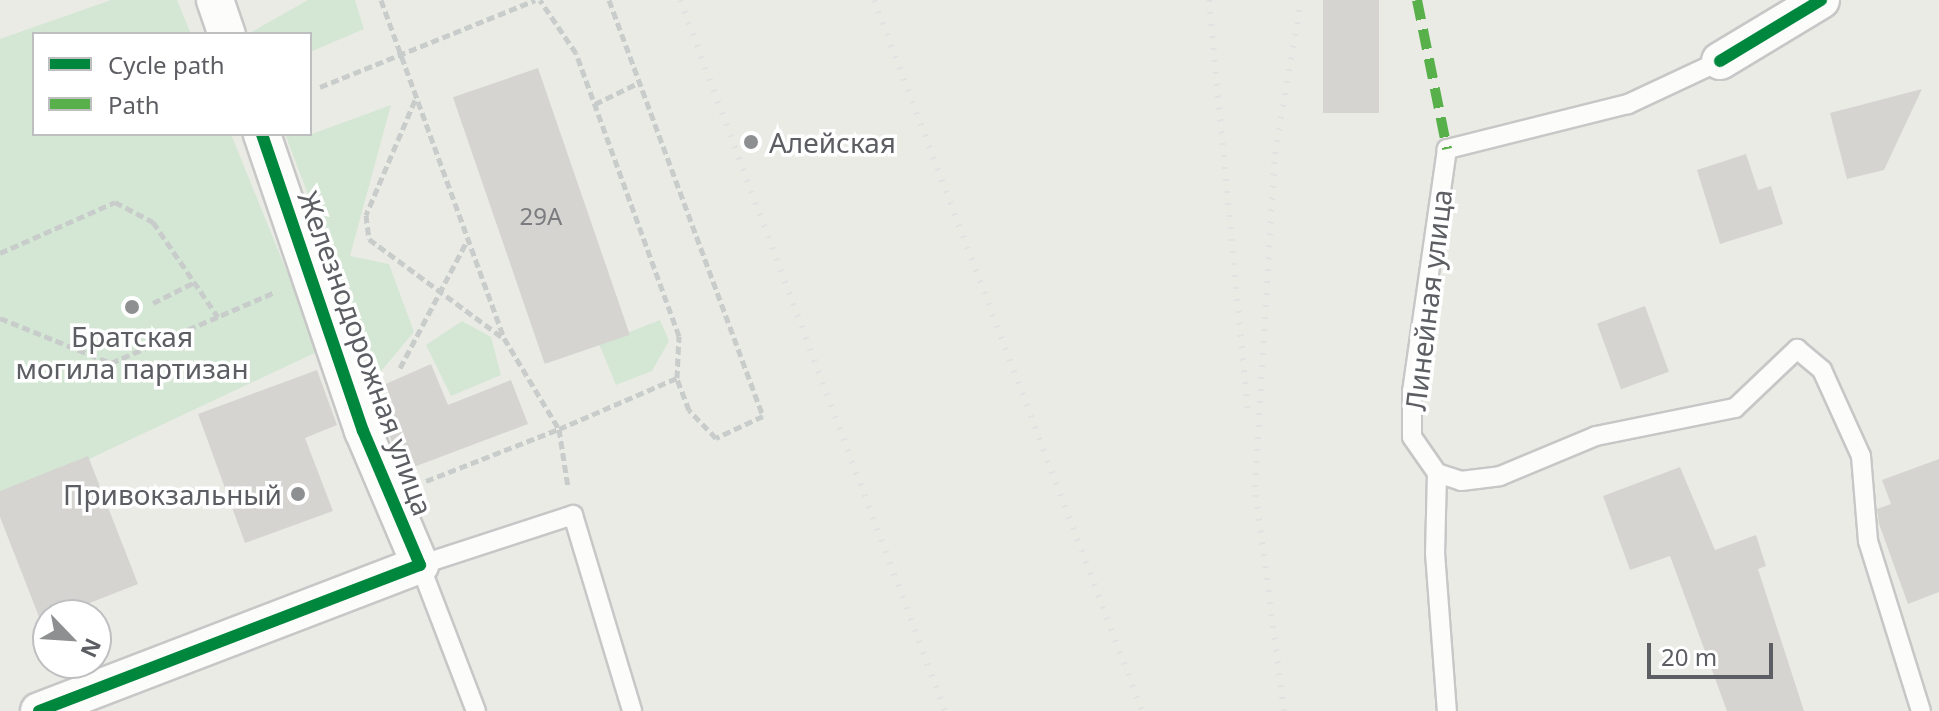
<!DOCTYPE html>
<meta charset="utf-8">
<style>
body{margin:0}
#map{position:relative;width:1939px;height:711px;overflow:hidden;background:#ebebe6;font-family:"Noto Sans",sans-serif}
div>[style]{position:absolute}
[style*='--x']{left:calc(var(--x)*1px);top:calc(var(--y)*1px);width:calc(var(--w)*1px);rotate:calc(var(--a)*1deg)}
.green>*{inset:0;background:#d4e7d4}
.building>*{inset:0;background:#d5d4d1;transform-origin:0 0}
.path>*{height:5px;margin-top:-2.5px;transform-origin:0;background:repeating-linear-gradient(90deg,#c8ccca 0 8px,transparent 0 12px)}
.roads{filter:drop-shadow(2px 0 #c7c7c7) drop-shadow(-2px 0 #c7c7c7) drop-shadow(0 2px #c7c7c7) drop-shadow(0 -2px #c7c7c7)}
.lane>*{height:18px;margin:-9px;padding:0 9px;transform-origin:9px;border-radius:9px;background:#fcfcfb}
.street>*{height:36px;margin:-18px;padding:0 18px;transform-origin:18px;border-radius:18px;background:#fcfcfb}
.rail>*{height:6px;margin-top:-3px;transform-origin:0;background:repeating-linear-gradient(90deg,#e2e2e2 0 2px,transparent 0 12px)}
.quiet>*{height:10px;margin-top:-5px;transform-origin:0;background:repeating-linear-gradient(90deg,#58b04a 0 20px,transparent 0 30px)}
.cycleway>*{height:12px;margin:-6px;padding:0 6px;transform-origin:6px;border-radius:6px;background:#00873e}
.dots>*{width:22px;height:22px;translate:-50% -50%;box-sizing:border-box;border:4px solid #fff;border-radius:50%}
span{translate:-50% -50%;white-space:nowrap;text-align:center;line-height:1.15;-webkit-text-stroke:7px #fff;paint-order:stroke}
.number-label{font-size:24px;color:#7b7c7f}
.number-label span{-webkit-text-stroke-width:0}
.poi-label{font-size:28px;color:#5c5e63}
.left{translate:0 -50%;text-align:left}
.right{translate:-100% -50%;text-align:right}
.street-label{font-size:28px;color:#5c5e63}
.legend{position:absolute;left:32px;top:32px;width:280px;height:104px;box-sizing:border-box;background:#fff;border:2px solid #bebfc1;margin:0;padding:10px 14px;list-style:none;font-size:24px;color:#5c5e63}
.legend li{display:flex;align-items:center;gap:16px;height:40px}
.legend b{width:40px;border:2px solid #bebfc1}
.north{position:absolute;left:32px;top:599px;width:80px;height:80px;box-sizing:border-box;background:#fff;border:2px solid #bebfc1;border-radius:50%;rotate:115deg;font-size:22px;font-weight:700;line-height:32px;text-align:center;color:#5c5e63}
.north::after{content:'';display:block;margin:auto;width:28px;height:36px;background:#8e8f91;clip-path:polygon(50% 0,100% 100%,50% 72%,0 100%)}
.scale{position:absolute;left:1647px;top:643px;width:126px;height:36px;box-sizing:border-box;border:4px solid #5c5e63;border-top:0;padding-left:10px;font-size:24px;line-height:28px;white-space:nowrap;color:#5c5e63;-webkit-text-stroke:6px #fff;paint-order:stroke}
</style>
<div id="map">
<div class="green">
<div style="clip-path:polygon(111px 0,177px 0,191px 34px,34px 34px,34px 134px,231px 134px,319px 351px,0 501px,0 39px)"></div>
<div style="clip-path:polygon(308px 0,355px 0,364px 29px,310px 52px,310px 34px,248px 34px)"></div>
<div style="clip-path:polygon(391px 105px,350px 256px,389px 264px,414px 332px,377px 376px,285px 134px,309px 135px)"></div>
<div style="clip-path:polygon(660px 320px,669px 341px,652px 371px,616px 385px,599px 344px)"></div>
<div style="clip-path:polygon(462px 321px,491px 337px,501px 375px,451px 396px,426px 345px)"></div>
</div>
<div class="building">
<div style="left:1323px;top:0;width:56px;height:113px"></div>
<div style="left:538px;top:68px;width:282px;height:90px;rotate:71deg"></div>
<div style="clip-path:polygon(1922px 89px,1884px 170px,1847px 179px,1830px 113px)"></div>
<div style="clip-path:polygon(1746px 154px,1758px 190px,1771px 186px,1783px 224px,1720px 244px,1697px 170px)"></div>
<div style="left:1645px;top:306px;width:70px;height:51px;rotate:70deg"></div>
<div style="clip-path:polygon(431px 364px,448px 405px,511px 380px,528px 424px,403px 471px,372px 390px)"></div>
<div style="clip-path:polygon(317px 370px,337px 425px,305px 438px,333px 511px,245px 543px,198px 414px)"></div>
<div style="clip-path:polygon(88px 456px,138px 584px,41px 622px,0 517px,0 491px)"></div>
<div style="clip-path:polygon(1939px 459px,1939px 592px,1908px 604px,1879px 524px,1877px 509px,1891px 504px,1882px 480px)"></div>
<div style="clip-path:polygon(1680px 467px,1715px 550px,1756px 535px,1766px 566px,1758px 569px,1804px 711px,1727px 711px,1670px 556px,1630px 570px,1603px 496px)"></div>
</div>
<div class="path">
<div style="--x:381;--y:0;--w:360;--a:70"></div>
<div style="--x:504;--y:338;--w:106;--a:58.9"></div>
<div style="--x:559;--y:429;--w:129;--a:-23.4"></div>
<div style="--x:677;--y:378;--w:42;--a:-87.3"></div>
<div style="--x:679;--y:336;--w:301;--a:-110"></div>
<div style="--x:576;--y:53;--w:64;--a:-124.2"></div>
<div style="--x:609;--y:0;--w:444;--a:69.7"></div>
<div style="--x:763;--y:416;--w:52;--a:154.9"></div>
<div style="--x:716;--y:438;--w:39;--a:-134"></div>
<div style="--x:689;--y:410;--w:34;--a:-111"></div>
<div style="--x:320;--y:87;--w:232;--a:-22"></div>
<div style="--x:415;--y:100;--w:125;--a:113.1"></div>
<div style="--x:366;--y:215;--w:24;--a:83"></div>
<div style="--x:369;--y:239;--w:165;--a:36.4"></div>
<div style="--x:595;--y:104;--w:48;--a:-26"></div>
<div style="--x:0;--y:253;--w:126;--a:-23.9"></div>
<div style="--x:115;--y:202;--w:43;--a:27.8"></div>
<div style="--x:153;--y:222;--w:115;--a:55.6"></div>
<div style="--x:153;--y:303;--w:47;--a:-26.6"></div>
<div style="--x:0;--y:318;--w:120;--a:22.1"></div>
<div style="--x:111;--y:363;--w:179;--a:-23.4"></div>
<div style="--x:400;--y:368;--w:141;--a:-62.2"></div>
<div style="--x:426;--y:481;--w:143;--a:-21.4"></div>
<div style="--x:559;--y:429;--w:59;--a:81.2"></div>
</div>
<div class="roads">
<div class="lane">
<div style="--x:1720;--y:61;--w:102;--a:154.9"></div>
<div style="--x:1628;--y:104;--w:187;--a:166"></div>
<div style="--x:1447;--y:149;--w:245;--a:98.2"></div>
<div style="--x:1412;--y:391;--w:46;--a:90"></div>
<div style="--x:1412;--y:437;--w:44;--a:55.2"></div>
<div style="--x:1437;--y:473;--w:25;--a:18"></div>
<div style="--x:1461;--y:481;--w:39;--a:-7"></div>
<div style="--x:1500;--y:476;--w:104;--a:-22.6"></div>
<div style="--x:1596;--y:436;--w:142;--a:-11.4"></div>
<div style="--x:1735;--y:408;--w:86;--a:-43.6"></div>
<div style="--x:1797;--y:349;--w:33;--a:40"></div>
<div style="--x:1822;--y:370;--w:94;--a:65.6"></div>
<div style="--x:1861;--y:456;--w:85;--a:85.3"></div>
<div style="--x:1868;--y:541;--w:178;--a:72.7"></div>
<div style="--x:1437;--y:473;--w:80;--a:91.4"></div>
<div style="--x:1435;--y:553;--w:158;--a:85.7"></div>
<div style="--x:476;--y:711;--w:156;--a:-111"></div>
<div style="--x:420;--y:565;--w:161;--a:-18.1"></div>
<div style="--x:573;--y:515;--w:205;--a:73.2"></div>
</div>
<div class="street">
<div style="--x:215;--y:0;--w:36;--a:71"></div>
<div style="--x:1720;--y:61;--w:118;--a:-31.1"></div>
<div style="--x:39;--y:711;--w:408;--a:-21"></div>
<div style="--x:420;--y:565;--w:146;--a:-113"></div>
<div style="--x:363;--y:431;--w:314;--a:-108.8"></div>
</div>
</div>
<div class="rail">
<div style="--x:680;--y:0;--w:759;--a:69.56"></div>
<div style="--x:874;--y:0;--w:760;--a:69.35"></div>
<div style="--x:1209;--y:0;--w:416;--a:84.6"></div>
<div style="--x:1284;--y:711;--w:226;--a:-97.4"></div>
<div style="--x:1255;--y:487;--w:334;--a:-86.6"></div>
<div style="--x:1275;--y:154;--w:156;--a:-80.4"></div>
</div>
<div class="quiet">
<div style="--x:1417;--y:0;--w:152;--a:78.6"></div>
</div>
<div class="cycleway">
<div style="--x:1720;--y:61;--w:118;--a:-31.1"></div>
<div style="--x:39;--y:711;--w:408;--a:-21"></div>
<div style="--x:420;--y:565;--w:146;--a:-113"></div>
<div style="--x:363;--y:431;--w:314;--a:-108.8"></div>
</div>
<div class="dots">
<div style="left:751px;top:142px;background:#8e8f91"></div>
<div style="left:132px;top:307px;background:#8e8f91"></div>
<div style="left:298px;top:494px;background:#8e8f91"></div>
</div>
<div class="number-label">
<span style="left:541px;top:216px">29А</span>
</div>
<div class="poi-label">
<span class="left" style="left:769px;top:142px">Алейская</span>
<span style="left:132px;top:352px">Братская<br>могила партизан</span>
<span class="right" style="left:282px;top:494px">Привокзальный</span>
</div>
<div class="street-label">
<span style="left:1428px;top:300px;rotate:-83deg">Линейная улица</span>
<span style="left:366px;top:353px;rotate:70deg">Железнодорожная улица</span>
</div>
<ul class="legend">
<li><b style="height:10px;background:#00873e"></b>Cycle path</li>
<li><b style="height:10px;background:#58b04a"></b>Path</li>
</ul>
<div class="north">N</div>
<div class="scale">20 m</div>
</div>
